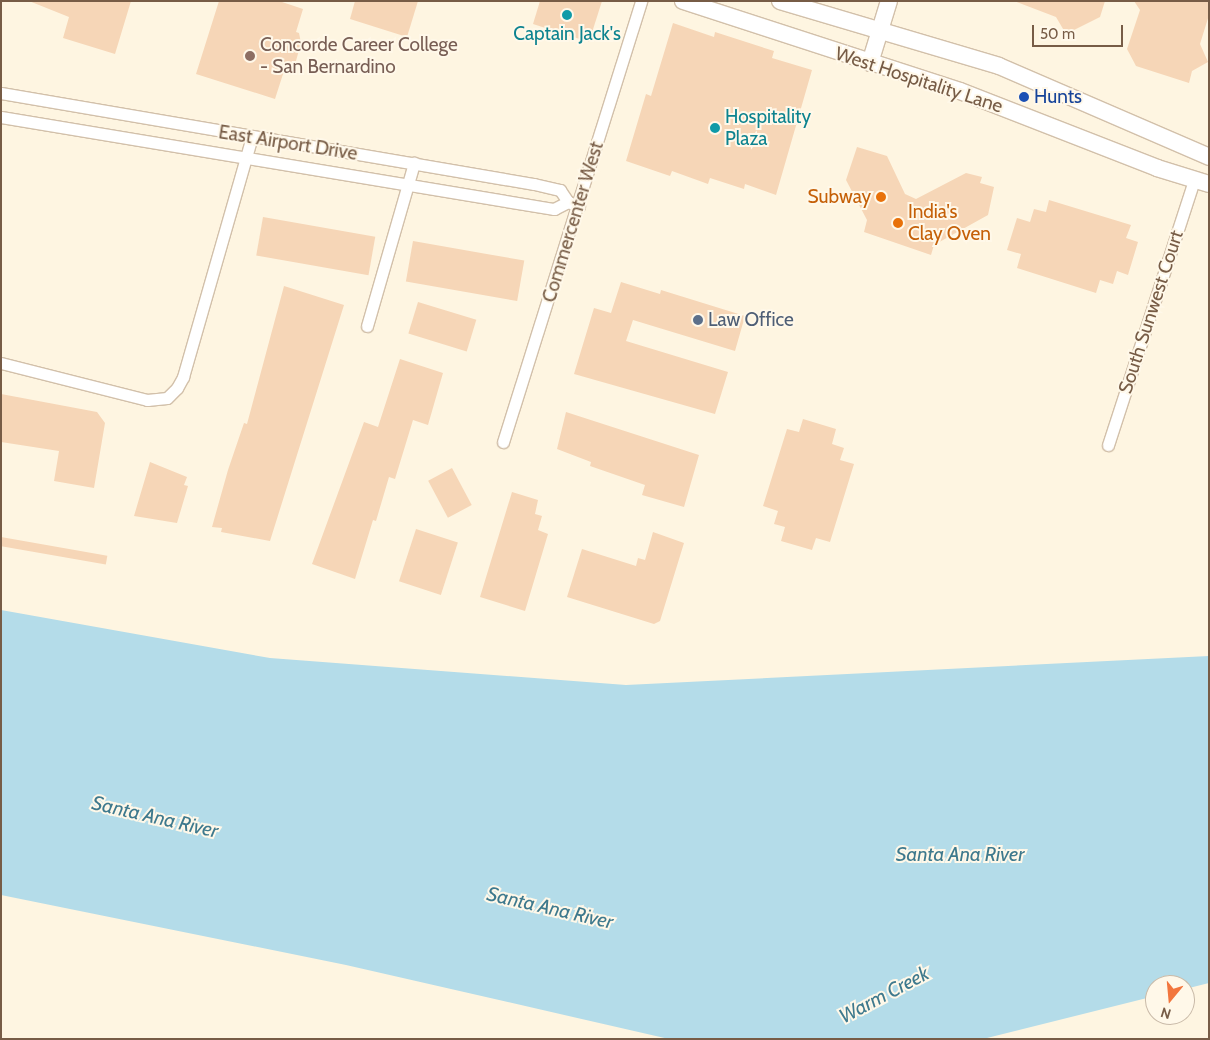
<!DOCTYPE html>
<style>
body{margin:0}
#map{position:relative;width:1210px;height:1040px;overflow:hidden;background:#fef5e1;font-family:Cabin,sans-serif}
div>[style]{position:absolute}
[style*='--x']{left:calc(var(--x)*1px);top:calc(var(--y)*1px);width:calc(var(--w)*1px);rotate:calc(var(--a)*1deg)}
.water>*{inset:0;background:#b4dce9}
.building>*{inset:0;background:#f6d6b7;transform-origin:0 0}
.roads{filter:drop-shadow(1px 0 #d2c0aa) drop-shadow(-1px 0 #d2c0aa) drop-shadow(0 1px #d2c0aa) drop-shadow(0 -1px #d2c0aa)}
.street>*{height:11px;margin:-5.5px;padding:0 5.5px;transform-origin:5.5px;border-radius:5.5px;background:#fff}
.secondary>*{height:16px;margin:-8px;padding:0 8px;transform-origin:8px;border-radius:8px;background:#fff}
.dots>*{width:14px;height:14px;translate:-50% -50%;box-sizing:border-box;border:2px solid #fff8e9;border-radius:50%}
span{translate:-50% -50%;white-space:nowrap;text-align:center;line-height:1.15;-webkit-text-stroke:4px #fff8e9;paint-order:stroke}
.culture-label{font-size:19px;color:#0d838f}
.left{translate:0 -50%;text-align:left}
.education-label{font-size:19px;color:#785e54}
.street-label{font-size:19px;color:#775c46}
.transit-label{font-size:19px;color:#164399}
.food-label{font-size:19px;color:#c56008}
.right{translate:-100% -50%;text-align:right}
.service-label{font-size:19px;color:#4e5e75}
.water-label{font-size:20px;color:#3e798d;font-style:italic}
.frame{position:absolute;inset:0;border:2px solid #775c46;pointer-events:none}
.north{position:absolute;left:1145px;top:975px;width:50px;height:50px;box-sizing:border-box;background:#fff8e9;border:1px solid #c9baa8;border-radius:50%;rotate:197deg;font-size:14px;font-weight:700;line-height:20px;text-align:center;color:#775c46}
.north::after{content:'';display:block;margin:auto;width:18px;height:22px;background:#f2763d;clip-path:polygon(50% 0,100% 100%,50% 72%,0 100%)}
.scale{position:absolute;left:1032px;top:25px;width:91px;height:22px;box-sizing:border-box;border:2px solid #775c46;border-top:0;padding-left:6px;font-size:15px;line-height:18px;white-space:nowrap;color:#775c46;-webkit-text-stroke:4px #fff8e9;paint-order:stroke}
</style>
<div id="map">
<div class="water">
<div style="clip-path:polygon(1px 610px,270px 658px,626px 685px,1209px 656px,1209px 983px,1185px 989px,1185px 985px,1155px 985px,1155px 996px,983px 1039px,669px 1039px,346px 965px,1px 895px)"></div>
</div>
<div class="building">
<div style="clip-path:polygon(29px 1px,131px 1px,115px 54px,63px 38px,69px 17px)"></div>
<div style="clip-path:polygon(219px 1px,279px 1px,303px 9px,296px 32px,299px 33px,301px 43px,294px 68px,290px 73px,283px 74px,275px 99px,196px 74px)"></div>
<div style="clip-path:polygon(355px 1px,418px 1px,407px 37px,350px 19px)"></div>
<div style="clip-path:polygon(540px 1px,602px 1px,589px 42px,533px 24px)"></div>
<div style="clip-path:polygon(1014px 1px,1105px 1px,1100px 17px,1066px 34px,1056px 17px)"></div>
<div style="clip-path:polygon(1134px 1px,1209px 1px,1209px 15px,1200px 44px,1208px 62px,1192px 71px,1189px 83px,1136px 66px,1127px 49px,1140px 10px)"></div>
<div style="clip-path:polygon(673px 23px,714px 37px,715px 32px,774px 51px,772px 58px,812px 70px,776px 195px,745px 184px,744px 189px,710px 178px,708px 184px,672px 171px,670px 176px,626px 161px,646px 94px,651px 96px)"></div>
<div style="clip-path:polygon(857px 147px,887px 156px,905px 194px,916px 199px,966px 173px,982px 177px,980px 183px,994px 187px,988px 215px,934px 245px,931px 255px,864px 232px,867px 220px,846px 180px)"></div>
<div style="clip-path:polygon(1049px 200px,1131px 225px,1126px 238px,1138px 242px,1128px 275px,1117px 271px,1113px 284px,1100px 280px,1096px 293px,1017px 268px,1021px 254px,1007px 250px,1017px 218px,1030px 222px,1034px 209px,1046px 212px)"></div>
<div style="left:263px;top:217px;width:114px;height:39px;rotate:10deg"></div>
<div style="left:413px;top:241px;width:113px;height:41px;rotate:10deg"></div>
<div style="clip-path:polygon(621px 282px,660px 294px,661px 290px,745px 316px,735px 351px,633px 320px,626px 341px,728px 372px,715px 414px,574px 374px,594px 308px,611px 313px)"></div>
<div style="clip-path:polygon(284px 286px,344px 305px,270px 541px,221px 532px,222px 528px,212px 527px,228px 470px,244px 423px,247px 424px)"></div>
<div style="left:418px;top:302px;width:61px;height:33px;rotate:17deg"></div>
<div style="clip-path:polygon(400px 359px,443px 373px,428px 425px,413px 420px,395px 479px,389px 477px,376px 521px,373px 520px,355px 579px,312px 564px,364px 422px,378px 427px)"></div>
<div style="clip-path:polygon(1px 394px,97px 412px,105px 423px,94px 488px,54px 481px,59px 451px,1px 442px)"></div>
<div style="clip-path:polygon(566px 412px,699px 455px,684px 507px,642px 495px,645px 485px,590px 466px,591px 462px,557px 449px)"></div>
<div style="clip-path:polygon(803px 419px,836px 429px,832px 444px,844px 448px,840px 460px,854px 464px,830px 542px,816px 538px,812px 550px,781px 541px,785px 527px,774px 524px,778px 511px,763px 506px,787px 429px,799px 432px)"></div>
<div style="clip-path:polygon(150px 462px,187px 477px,184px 485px,188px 486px,177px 523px,134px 516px)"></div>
<div style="left:452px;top:468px;width:42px;height:27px;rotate:62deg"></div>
<div style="clip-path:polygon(512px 492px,538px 500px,535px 514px,542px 516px,538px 530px,548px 534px,525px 611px,480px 597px)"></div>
<div style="left:416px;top:529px;width:44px;height:55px;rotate:18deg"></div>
<div style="clip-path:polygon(653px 532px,684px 543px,660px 621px,654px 624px,567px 597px,582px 549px,636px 566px,638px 558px,645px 560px)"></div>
<div style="left:1px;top:537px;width:108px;height:9px;rotate:10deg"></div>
</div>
<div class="roads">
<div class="street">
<div style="--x:1;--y:93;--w:541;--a:9.69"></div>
<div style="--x:534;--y:184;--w:27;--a:13"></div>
<div style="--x:560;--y:190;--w:14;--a:56"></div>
<div style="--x:568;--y:202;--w:12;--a:20"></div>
<div style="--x:1;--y:117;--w:561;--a:9.45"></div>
<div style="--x:554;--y:209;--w:16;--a:-27"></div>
<div style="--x:367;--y:326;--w:170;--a:-73.9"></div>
<div style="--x:1;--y:363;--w:151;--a:14.2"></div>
<div style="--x:147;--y:400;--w:20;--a:-6"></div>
<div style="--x:167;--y:398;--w:14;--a:-45"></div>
<div style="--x:177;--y:388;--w:13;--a:-61"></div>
<div style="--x:183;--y:377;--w:250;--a:-74"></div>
<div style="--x:503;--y:442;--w:462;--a:-72.6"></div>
<div style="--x:1108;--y:445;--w:279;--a:-72"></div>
</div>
<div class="secondary">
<div style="--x:683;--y:1;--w:291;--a:18"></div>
<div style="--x:960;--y:91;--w:212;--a:21.3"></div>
<div style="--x:1157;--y:168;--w:54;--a:17.1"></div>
<div style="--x:780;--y:1;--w:228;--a:16.5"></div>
<div style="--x:999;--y:66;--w:229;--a:23.4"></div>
<div style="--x:870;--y:63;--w:65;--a:-73"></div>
</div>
</div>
<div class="dots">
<div style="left:567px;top:15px;background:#0f9aa8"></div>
<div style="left:250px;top:56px;background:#8d6e63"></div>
<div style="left:1024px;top:97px;background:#1a4fb4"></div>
<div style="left:715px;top:128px;background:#0f9aa8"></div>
<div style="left:881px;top:197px;background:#e8710a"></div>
<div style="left:898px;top:223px;background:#e8710a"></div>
<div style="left:698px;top:320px;background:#5c6f8a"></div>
</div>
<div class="culture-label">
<span style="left:567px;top:34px">Captain Jack's</span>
<span class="left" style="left:725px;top:128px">Hospitality<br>Plaza</span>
</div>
<div class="education-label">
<span class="left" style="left:260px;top:56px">Concorde Career College<br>- San Bernardino</span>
</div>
<div class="street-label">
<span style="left:919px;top:80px;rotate:18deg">West Hospitality Lane</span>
<span style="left:288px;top:143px;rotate:9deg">East Airport Drive</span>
<span style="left:573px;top:222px;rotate:-73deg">Commercenter West</span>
<span style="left:1151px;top:312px;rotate:-72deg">South Sunwest Court</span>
</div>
<div class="transit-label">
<span class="left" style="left:1034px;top:97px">Hunts</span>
</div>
<div class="food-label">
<span class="right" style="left:871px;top:197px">Subway</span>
<span class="left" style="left:908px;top:223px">India's<br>Clay Oven</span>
</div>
<div class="service-label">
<span class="left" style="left:708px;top:320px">Law Office</span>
</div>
<div class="water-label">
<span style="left:155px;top:817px;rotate:13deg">Santa Ana River</span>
<span style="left:960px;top:854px">Santa Ana River</span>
<span style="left:550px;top:908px;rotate:13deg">Santa Ana River</span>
<span style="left:884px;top:995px;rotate:-28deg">Warm Creek</span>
</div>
<div class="frame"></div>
<div class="north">N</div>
<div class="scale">50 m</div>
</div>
